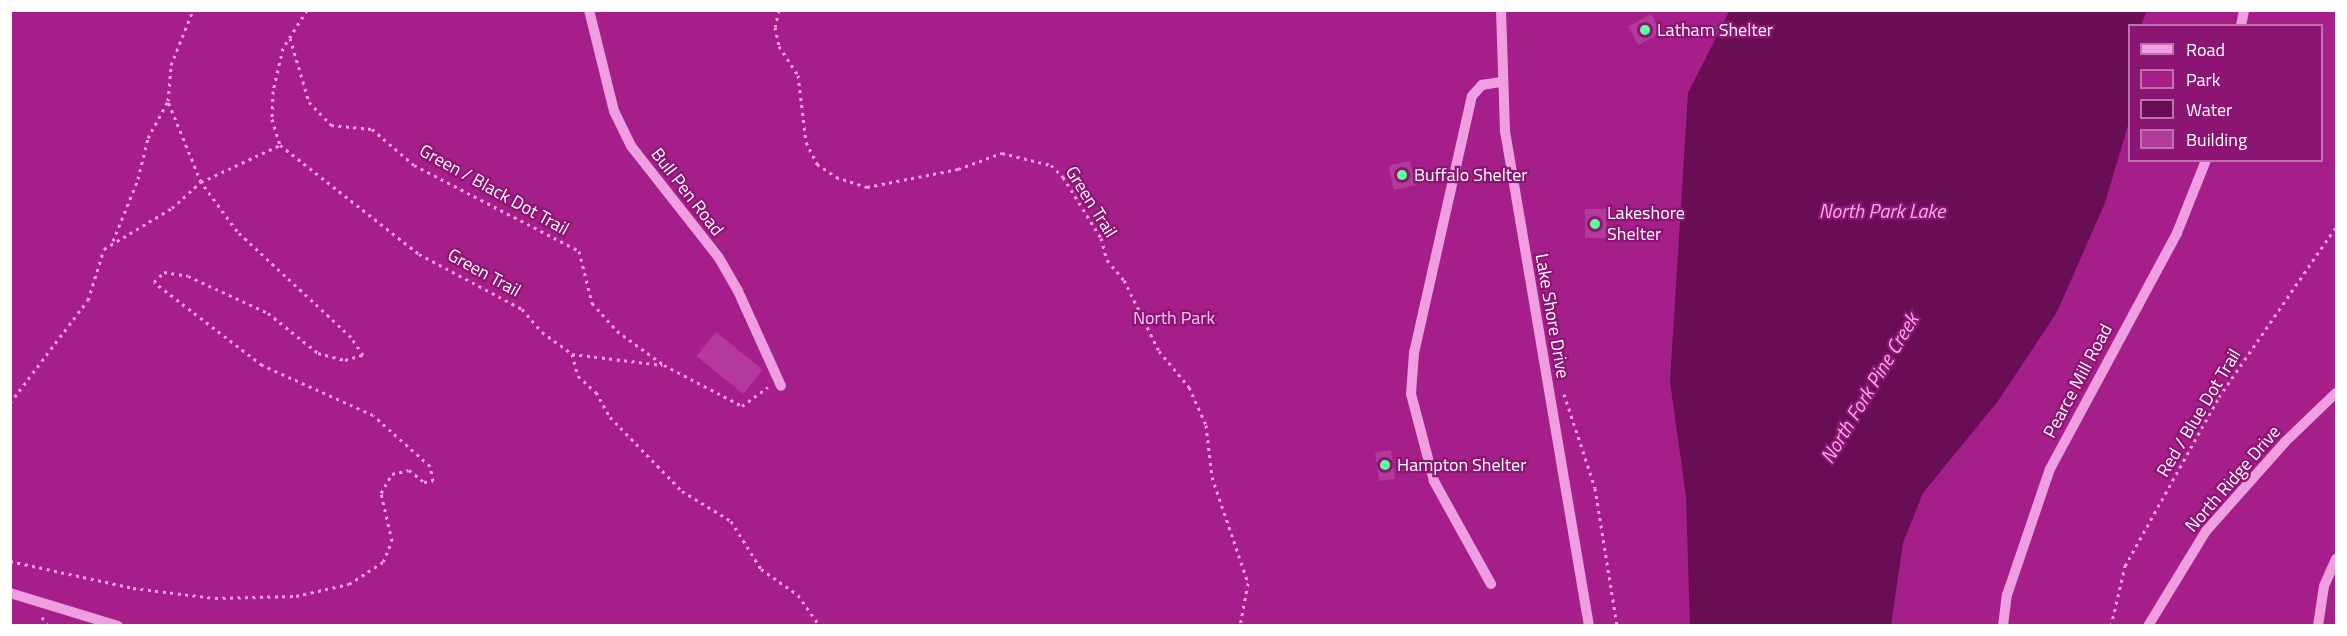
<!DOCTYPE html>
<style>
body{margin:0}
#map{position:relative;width:2347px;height:636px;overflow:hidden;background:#8c1573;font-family:"Titillium Web",sans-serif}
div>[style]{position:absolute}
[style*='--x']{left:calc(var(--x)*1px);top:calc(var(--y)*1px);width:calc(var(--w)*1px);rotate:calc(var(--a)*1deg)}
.green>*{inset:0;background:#a61e8a}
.water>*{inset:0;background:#690e54}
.building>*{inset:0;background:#b33a9a;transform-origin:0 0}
.path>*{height:3px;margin-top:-1.5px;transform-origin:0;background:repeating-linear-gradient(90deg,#ef9fdf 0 3px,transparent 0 7.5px)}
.minor>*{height:10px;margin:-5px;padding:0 5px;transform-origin:5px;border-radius:5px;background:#ef9fdf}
.dots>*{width:16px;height:16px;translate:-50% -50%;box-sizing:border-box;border:3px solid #8c1573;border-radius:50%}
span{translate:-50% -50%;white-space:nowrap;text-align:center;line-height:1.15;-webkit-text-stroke:4.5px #8c1573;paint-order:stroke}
.poi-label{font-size:18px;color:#fff}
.left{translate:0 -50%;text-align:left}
.street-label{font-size:18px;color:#fff}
.park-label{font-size:18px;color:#fbc5f0}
.water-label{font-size:20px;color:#f7abe8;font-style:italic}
.frame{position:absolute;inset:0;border:12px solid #fff;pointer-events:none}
.legend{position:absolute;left:2128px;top:24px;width:195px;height:138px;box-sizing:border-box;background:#8c1573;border:2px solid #ba73ab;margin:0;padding:8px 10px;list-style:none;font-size:18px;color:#fff}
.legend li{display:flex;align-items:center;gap:12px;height:30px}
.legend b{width:30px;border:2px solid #ba73ab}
</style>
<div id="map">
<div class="green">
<div style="clip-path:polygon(evenodd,10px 11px,2336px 11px,2336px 625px,11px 625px,10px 11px,2130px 26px,2322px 26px,2322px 160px,2130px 160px,2130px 26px)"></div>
</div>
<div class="water">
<div style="clip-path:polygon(1730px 10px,2147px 11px,2141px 25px,2130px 26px,2129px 122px,2105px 203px,2057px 312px,1998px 401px,1923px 493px,1903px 543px,1891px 625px,1690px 625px,1686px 496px,1670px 382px,1688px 93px)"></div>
</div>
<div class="building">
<div style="left:1651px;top:14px;width:21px;height:26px;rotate:61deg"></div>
<div style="left:1410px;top:161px;width:25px;height:22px;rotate:78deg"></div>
<div style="left:1606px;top:209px;width:29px;height:21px;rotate:90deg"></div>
<div style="left:716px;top:332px;width:60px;height:31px;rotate:39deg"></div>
<div style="left:1391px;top:450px;width:29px;height:16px;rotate:82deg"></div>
</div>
<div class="path">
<div style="--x:307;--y:10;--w:45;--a:122.3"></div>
<div style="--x:283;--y:48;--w:44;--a:103.1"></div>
<div style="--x:273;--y:91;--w:28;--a:92"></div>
<div style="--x:272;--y:119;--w:27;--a:73"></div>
<div style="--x:280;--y:145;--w:177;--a:38.1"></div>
<div style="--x:419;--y:254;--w:117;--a:28.1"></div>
<div style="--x:522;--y:309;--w:30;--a:49"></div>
<div style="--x:542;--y:332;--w:37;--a:36"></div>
<div style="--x:572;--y:354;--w:23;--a:75"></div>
<div style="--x:578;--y:376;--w:24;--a:42"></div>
<div style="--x:596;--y:392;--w:29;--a:61"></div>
<div style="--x:610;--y:417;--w:103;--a:45.8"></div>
<div style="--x:682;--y:491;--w:57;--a:31.5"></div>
<div style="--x:731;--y:521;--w:57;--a:58"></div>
<div style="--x:761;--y:569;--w:45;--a:35.1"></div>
<div style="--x:798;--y:595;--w:38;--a:55"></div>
<div style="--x:779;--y:10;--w:17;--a:103"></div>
<div style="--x:775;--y:27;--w:19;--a:78"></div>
<div style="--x:779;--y:46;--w:35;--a:57"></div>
<div style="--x:798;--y:75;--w:67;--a:83.2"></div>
<div style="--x:806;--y:142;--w:25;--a:63"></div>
<div style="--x:817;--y:164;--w:23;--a:34"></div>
<div style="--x:836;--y:177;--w:33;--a:18"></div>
<div style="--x:867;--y:187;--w:93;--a:-11.2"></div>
<div style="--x:958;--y:169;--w:47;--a:-20"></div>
<div style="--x:1002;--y:153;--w:50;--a:13.8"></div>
<div style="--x:1051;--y:165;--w:17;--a:45"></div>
<div style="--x:1063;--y:177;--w:72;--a:58.1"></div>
<div style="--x:1101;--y:238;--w:23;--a:75"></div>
<div style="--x:1107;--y:260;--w:26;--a:50"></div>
<div style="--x:1124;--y:280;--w:79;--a:63.8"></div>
<div style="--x:1159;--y:351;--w:47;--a:50.2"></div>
<div style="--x:1189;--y:387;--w:42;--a:65.9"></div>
<div style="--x:1206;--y:425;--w:52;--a:83.4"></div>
<div style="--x:1212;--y:477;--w:112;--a:71.2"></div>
<div style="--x:1248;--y:583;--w:44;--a:100.5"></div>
<div style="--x:290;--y:38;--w:67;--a:73.5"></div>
<div style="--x:309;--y:102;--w:32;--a:46"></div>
<div style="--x:331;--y:125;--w:41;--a:5.6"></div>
<div style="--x:372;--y:129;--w:55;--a:40.6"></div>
<div style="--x:414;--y:165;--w:186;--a:27.5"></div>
<div style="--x:579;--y:251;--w:54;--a:76"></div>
<div style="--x:592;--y:303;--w:38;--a:48"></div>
<div style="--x:617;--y:331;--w:58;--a:35.9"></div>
<div style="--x:664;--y:365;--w:88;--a:27.7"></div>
<div style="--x:742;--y:406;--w:32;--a:-36"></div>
<div style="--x:113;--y:241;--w:67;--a:-68"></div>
<div style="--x:138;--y:179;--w:42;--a:-76.3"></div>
<div style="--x:148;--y:138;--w:42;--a:-61.6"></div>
<div style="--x:572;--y:354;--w:91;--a:7"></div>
<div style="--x:1564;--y:394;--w:99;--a:71.7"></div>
<div style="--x:1595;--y:488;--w:140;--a:80.9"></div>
<div style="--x:10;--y:403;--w:129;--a:-52.9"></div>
<div style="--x:88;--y:300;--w:53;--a:-72.6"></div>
<div style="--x:104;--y:249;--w:79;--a:-31.1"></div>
<div style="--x:172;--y:208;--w:39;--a:-42"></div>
<div style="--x:201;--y:182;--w:87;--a:-25.1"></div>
<div style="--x:10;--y:561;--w:126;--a:12.4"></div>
<div style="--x:133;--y:588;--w:83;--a:7"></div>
<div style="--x:215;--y:598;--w:81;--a:-1.4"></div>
<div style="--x:296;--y:596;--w:54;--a:-12.8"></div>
<div style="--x:349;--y:584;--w:40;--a:-32.9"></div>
<div style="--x:383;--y:562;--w:23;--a:-67"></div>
<div style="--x:392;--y:541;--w:49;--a:-102.9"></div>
<div style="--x:381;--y:493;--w:22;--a:-60"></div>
<div style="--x:392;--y:474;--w:17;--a:-13"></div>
<div style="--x:409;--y:470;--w:19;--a:39"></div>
<div style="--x:424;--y:482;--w:9;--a:-6"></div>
<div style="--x:433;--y:481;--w:15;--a:-101"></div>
<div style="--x:430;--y:466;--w:76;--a:-138.2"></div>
<div style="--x:373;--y:415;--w:122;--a:-155.8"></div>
<div style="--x:262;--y:365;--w:136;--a:-142.5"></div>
<div style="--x:154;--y:282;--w:14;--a:-45"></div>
<div style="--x:164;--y:272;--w:24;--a:9"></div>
<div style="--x:188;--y:276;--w:88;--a:24.8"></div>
<div style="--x:268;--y:313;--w:64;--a:38.7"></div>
<div style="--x:318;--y:353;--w:28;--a:15"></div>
<div style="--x:345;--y:360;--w:19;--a:-16"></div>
<div style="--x:363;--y:355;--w:22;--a:-124"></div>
<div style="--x:351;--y:337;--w:156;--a:-137.1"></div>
<div style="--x:237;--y:231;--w:61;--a:-126.3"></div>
<div style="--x:201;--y:182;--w:87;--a:-112.2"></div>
<div style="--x:168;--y:101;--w:36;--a:-85"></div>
<div style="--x:171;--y:65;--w:59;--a:-68.2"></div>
<div style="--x:42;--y:617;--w:11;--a:56"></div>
<div style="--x:2111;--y:626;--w:62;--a:-76.9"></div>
<div style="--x:2125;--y:566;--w:193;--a:-60.9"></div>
<div style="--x:2219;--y:397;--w:206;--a:-55.5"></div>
</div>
<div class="minor">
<div style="--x:589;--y:10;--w:104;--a:76.1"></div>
<div style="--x:614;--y:111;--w:39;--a:64"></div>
<div style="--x:631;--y:146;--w:142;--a:51.8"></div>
<div style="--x:719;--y:258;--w:38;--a:60"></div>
<div style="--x:738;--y:291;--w:104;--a:65.6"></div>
<div style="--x:1501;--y:10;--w:121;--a:88.1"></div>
<div style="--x:1505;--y:131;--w:502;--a:80.37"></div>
<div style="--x:2241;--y:26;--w:16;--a:-79"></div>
<div style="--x:1491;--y:584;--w:118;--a:-119"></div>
<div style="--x:1434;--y:481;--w:90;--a:-104.8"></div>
<div style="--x:1411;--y:394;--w:41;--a:-85.8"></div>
<div style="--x:1414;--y:353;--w:263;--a:-77.3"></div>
<div style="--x:1472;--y:96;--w:15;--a:-48"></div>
<div style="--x:1482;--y:85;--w:18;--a:-9"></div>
<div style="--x:10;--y:593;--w:113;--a:17"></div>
<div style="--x:2003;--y:626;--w:31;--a:-83"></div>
<div style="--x:2007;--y:595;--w:133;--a:-71.2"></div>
<div style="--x:2050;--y:469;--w:268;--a:-61.7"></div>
<div style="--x:2177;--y:233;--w:79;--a:-68.3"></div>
<div style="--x:2148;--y:626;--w:111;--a:-58.6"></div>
<div style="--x:2206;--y:531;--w:119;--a:-48.4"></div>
<div style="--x:2285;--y:442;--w:71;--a:-43.9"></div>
<div style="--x:2318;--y:626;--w:40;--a:-81.5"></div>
<div style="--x:2324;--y:586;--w:30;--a:-66"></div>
</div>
<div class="dots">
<div style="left:1645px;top:30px;background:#5dff98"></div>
<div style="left:1402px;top:175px;background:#5dff98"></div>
<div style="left:1595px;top:224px;background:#5dff98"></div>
<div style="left:1385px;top:465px;background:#5dff98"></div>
</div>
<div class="poi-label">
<span class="left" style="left:1657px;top:30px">Latham Shelter</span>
<span class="left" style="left:1414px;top:175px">Buffalo Shelter</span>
<span class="left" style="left:1607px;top:224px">Lakeshore<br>Shelter</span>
<span class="left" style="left:1397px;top:465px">Hampton Shelter</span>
</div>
<div class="street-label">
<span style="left:494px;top:190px;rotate:29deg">Green / Black Dot Trail</span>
<span style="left:687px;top:192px;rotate:52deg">Bull Pen Road</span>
<span style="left:1091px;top:202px;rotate:58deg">Green Trail</span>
<span style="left:484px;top:273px;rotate:29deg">Green Trail</span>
<span style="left:1552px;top:316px;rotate:80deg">Lake Shore Drive</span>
<span style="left:2078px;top:381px;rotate:-62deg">Pearce Mill Road</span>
<span style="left:2199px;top:413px;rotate:-59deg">Red / Blue Dot Trail</span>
<span style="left:2233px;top:479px;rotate:-49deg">North Ridge Drive</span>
</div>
<div class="park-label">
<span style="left:1174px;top:318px">North Park</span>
</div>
<div class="water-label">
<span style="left:1882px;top:210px">North Park Lake</span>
<span style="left:1869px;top:388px;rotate:-59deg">North Fork Pine Creek</span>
</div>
<div class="frame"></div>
<ul class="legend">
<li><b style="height:8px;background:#ef9fdf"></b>Road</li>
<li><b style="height:16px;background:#a61e8a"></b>Park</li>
<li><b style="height:16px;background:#690e54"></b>Water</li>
<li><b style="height:16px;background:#b33a9a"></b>Building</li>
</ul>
</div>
